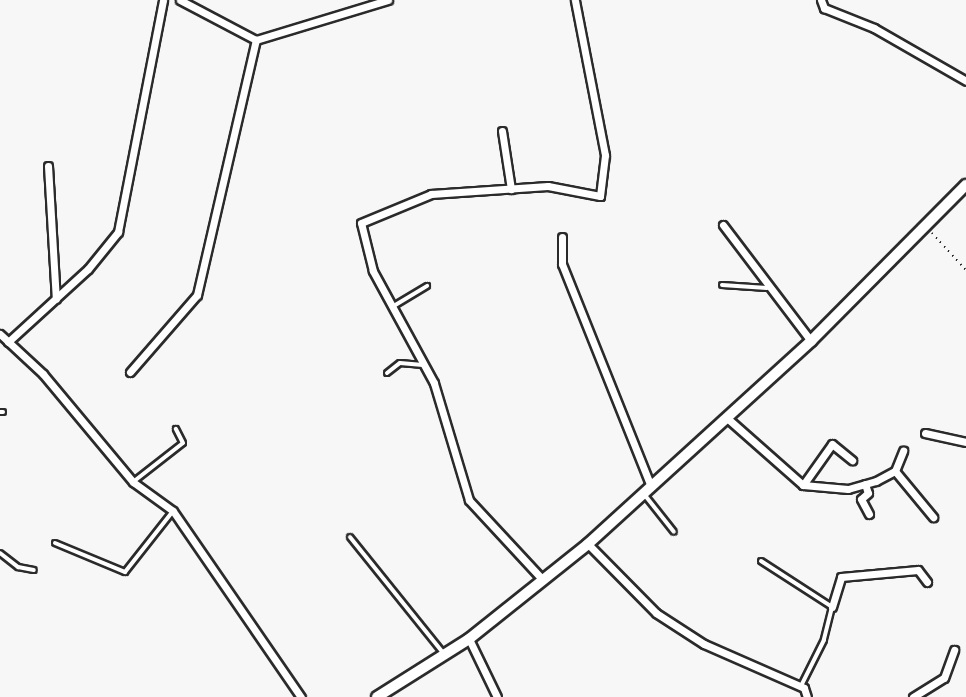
<!DOCTYPE html>
<style>
body{margin:0}
#map{position:relative;width:966px;height:697px;overflow:hidden;background:#f7f7f7;font-family:"Gochi Hand",sans-serif}
div>[style]{position:absolute}
[style*='--x']{left:calc(var(--x)*1px);top:calc(var(--y)*1px);width:calc(var(--w)*1px);rotate:calc(var(--a)*1deg)}
.path>*{height:1.5px;margin-top:-0.75px;transform-origin:0;background:repeating-linear-gradient(90deg,#2b2b2b 0 1.5px,transparent 0 6px)}
.roads{filter:drop-shadow(2px 0 #2b2b2b) drop-shadow(-2px 0 #2b2b2b) drop-shadow(0 2px #2b2b2b) drop-shadow(0 -2px #2b2b2b)}
.lane>*{height:4px;margin:-2px;padding:0 2px;transform-origin:2px;border-radius:2px;background:#fff}
.street>*{height:7px;margin:-3.5px;padding:0 3.5px;transform-origin:3.5px;border-radius:3.5px;background:#fff}
.secondary>*{height:10px;margin:-5px;padding:0 5px;transform-origin:5px;border-radius:5px;background:#fff}
span{translate:-50% -50%;white-space:nowrap;text-align:center;line-height:1.15;-webkit-text-stroke:4.5px #fff;paint-order:stroke}
</style>
<div id="map">
<div class="path">
<div style="--x:932;--y:233;--w:50;--a:47.4"></div>
</div>
<div class="roads">
<div class="lane">
<div style="--x:722;--y:285;--w:45;--a:3.8"></div>
<div style="--x:392;--y:307;--w:41;--a:-31"></div>
<div style="--x:387;--y:373;--w:16;--a:-38"></div>
<div style="--x:400;--y:363;--w:23;--a:5"></div>
<div style="--x:0;--y:412;--w:3;--a:0"></div>
<div style="--x:133;--y:482;--w:63;--a:-38"></div>
<div style="--x:183;--y:443;--w:16;--a:-117"></div>
<div style="--x:644;--y:494;--w:48;--a:51.7"></div>
<div style="--x:350;--y:537;--w:150;--a:51.2"></div>
<div style="--x:55;--y:543;--w:76;--a:22.5"></div>
<div style="--x:125;--y:572;--w:78;--a:-51.8"></div>
<div style="--x:0;--y:553;--w:23;--a:38"></div>
<div style="--x:18;--y:567;--w:16;--a:11"></div>
<div style="--x:761;--y:561;--w:85;--a:32.9"></div>
<div style="--x:832;--y:607;--w:34;--a:104"></div>
<div style="--x:824;--y:640;--w:51;--a:116.6"></div>
</div>
<div class="street">
<div style="--x:180;--y:0;--w:86;--a:27.8"></div>
<div style="--x:821;--y:0;--w:9;--a:69"></div>
<div style="--x:824;--y:8;--w:54;--a:21.8"></div>
<div style="--x:874;--y:28;--w:106;--a:29.9"></div>
<div style="--x:502;--y:131;--w:59;--a:81.2"></div>
<div style="--x:48;--y:166;--w:133;--a:86.6"></div>
<div style="--x:723;--y:225;--w:146;--a:52.8"></div>
<div style="--x:562;--y:237;--w:27;--a:90"></div>
<div style="--x:562;--y:264;--w:240;--a:68.2"></div>
<div style="--x:0;--y:334;--w:59;--a:42.9"></div>
<div style="--x:43;--y:374;--w:141;--a:50.2"></div>
<div style="--x:133;--y:482;--w:49;--a:35.9"></div>
<div style="--x:173;--y:511;--w:226;--a:55.5"></div>
<div style="--x:8;--y:342;--w:108;--a:-42.4"></div>
<div style="--x:88;--y:269;--w:48;--a:-51"></div>
<div style="--x:118;--y:232;--w:236;--a:-79"></div>
<div style="--x:130;--y:372;--w:102;--a:-49"></div>
<div style="--x:197;--y:295;--w:262;--a:-77"></div>
<div style="--x:256;--y:40;--w:138;--a:-16.9"></div>
<div style="--x:727;--y:418;--w:101;--a:41.4"></div>
<div style="--x:803;--y:485;--w:45;--a:5.1"></div>
<div style="--x:848;--y:489;--w:29;--a:-16"></div>
<div style="--x:876;--y:481;--w:21;--a:-28"></div>
<div style="--x:895;--y:471;--w:22;--a:-68"></div>
<div style="--x:925;--y:433;--w:42;--a:12.4"></div>
<div style="--x:895;--y:471;--w:60;--a:50.4"></div>
<div style="--x:865;--y:484;--w:9;--a:72"></div>
<div style="--x:868;--y:493;--w:9;--a:139"></div>
<div style="--x:861;--y:499;--w:17;--a:62"></div>
<div style="--x:803;--y:485;--w:50;--a:-54.7"></div>
<div style="--x:832;--y:444;--w:26;--a:39"></div>
<div style="--x:588;--y:544;--w:97;--a:45.4"></div>
<div style="--x:656;--y:613;--w:57;--a:32.9"></div>
<div style="--x:704;--y:644;--w:109;--a:23.7"></div>
<div style="--x:804;--y:688;--w:9;--a:72"></div>
<div style="--x:543;--y:580;--w:109;--a:-132.8"></div>
<div style="--x:469;--y:500;--w:122;--a:-106.7"></div>
<div style="--x:434;--y:383;--w:128;--a:-118.6"></div>
<div style="--x:373;--y:271;--w:49;--a:-104"></div>
<div style="--x:361;--y:223;--w:76;--a:-22.5"></div>
<div style="--x:431;--y:194;--w:117;--a:-3.9"></div>
<div style="--x:548;--y:186;--w:53;--a:10.9"></div>
<div style="--x:600;--y:196;--w:41;--a:-83"></div>
<div style="--x:605;--y:155;--w:158;--a:-101"></div>
<div style="--x:832;--y:607;--w:31;--a:-73"></div>
<div style="--x:841;--y:577;--w:77;--a:-5.2"></div>
<div style="--x:918;--y:570;--w:15;--a:53"></div>
<div style="--x:469;--y:639;--w:64;--a:64.2"></div>
<div style="--x:913;--y:697;--w:36;--a:-32"></div>
<div style="--x:944;--y:678;--w:30;--a:-70"></div>
</div>
<div class="secondary">
<div style="--x:377;--y:697;--w:109;--a:-32.2"></div>
<div style="--x:469;--y:639;--w:152;--a:-38.6"></div>
<div style="--x:588;--y:544;--w:302;--a:-42.3"></div>
<div style="--x:811;--y:341;--w:220;--a:-45.2"></div>
</div>
</div>
</div>
